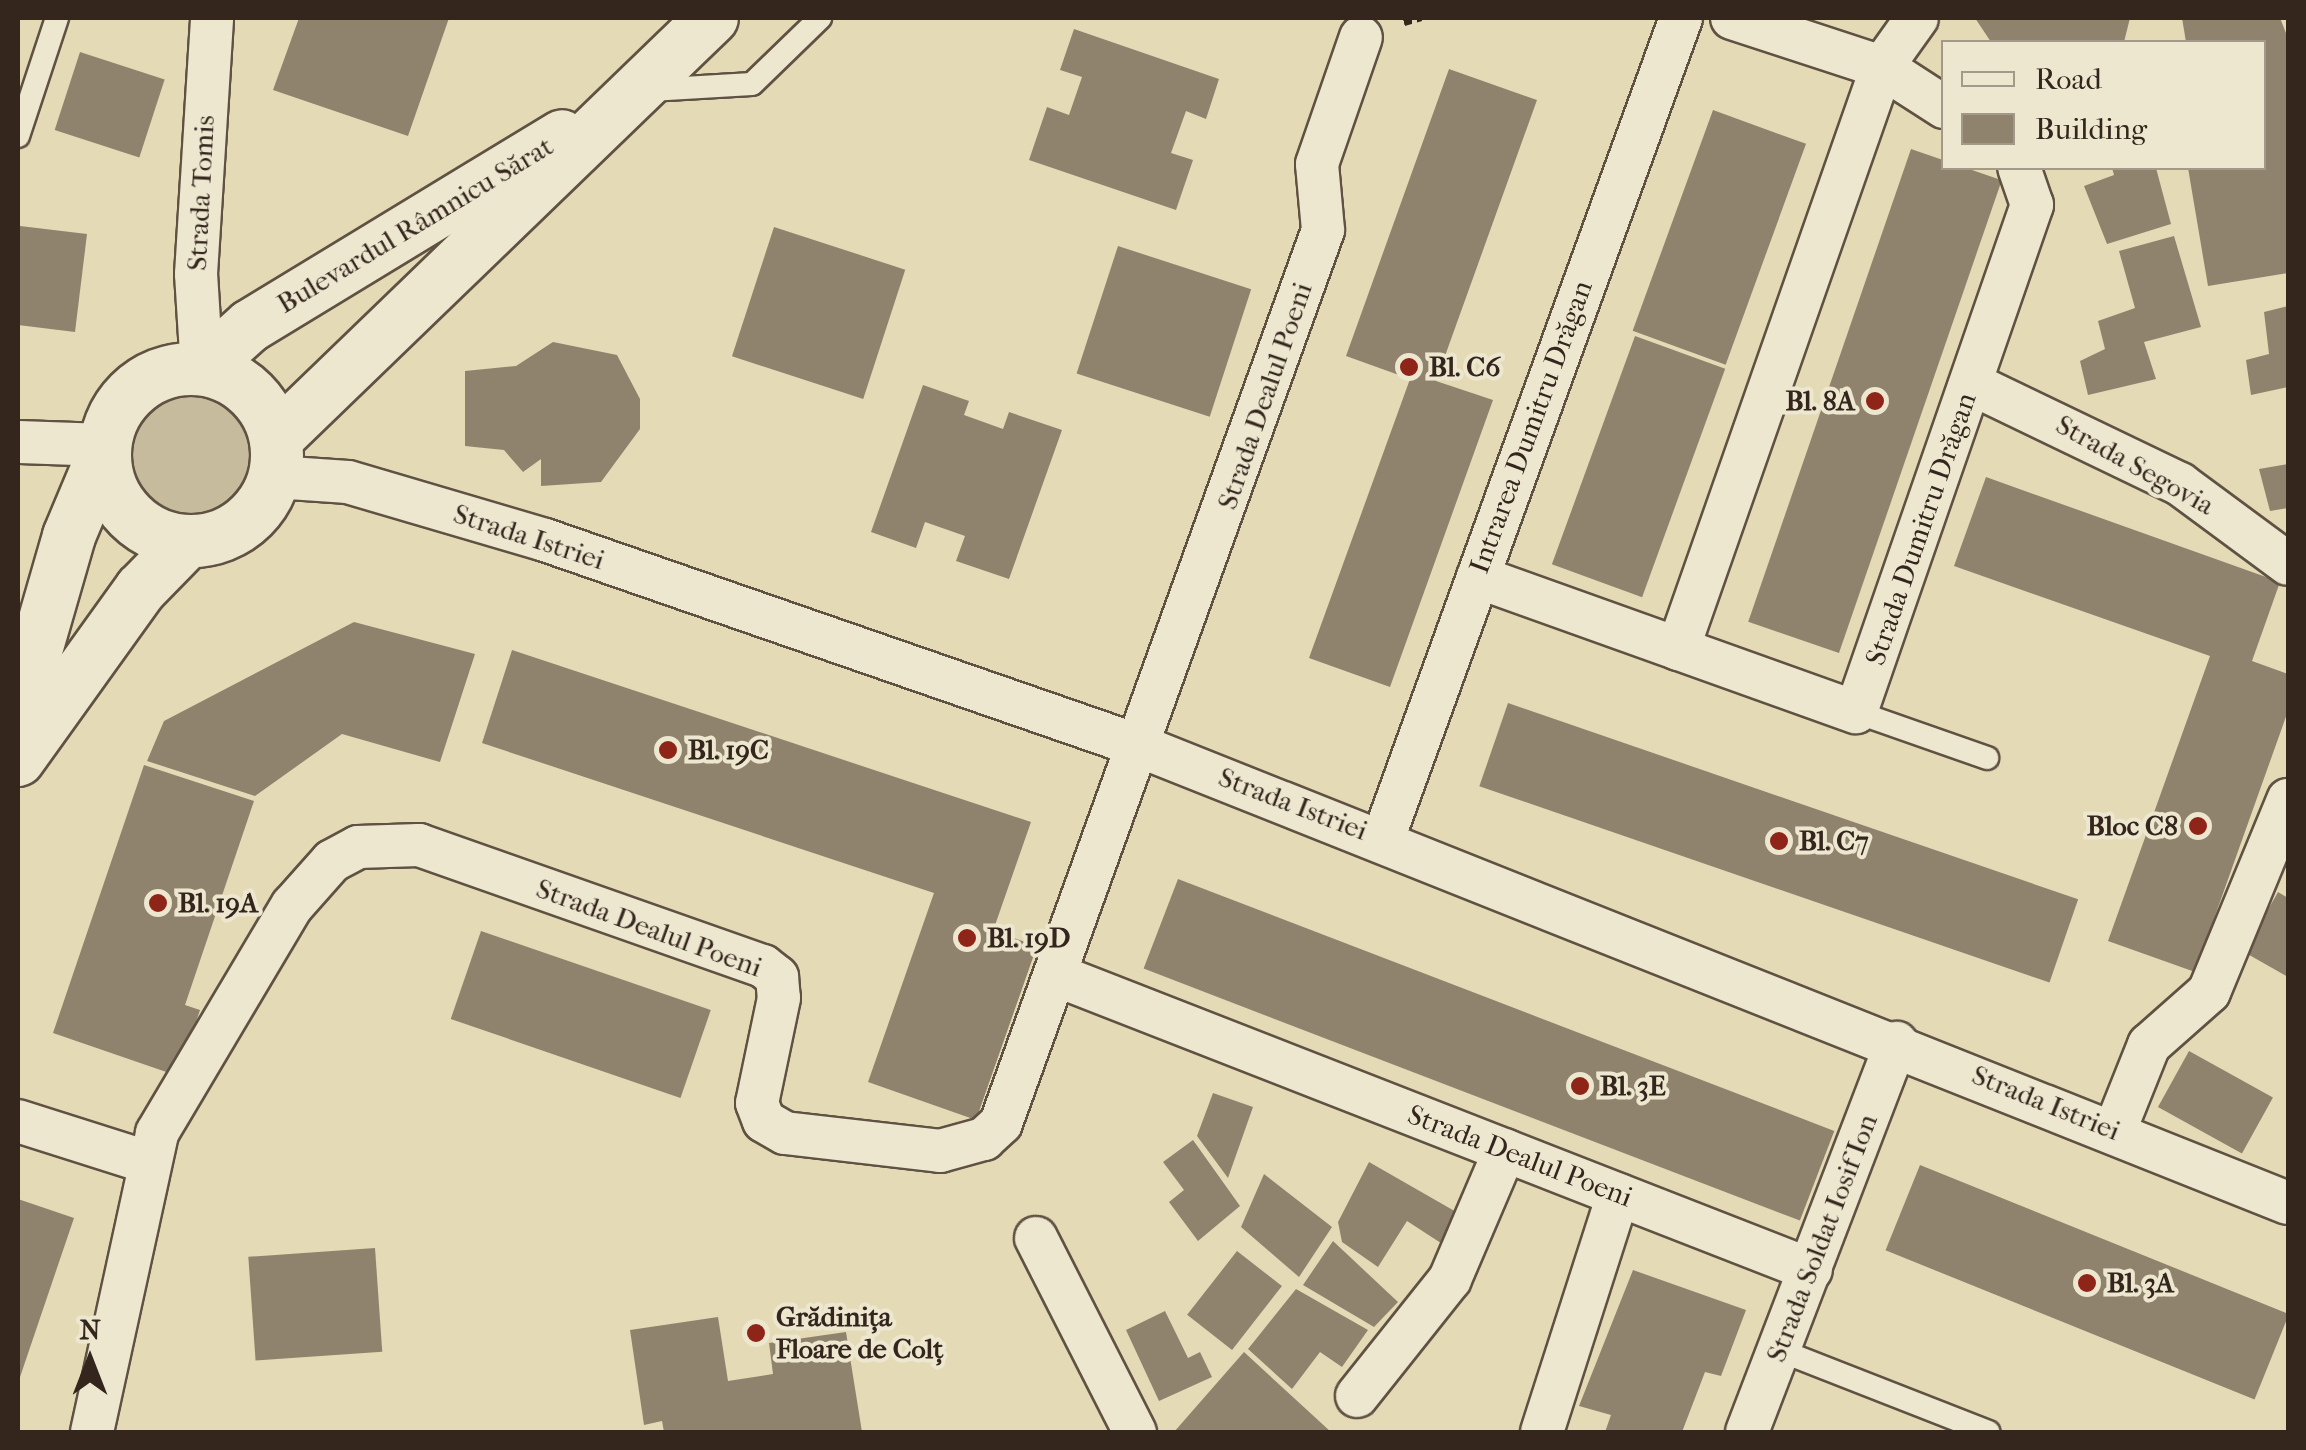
<!DOCTYPE html>
<meta charset="utf-8">
<style>
body{margin:0}
#map{position:relative;width:2306px;height:1450px;overflow:hidden;background:#e4dab6;font-family:"IM FELL French Canon",serif}
div>[style]{position:absolute}
[style*='--x']{left:calc(var(--x)*1px);top:calc(var(--y)*1px);width:calc(var(--w)*1px);rotate:calc(var(--a)*1deg)}
.green>*{inset:0;background:#c6bb9c}
.round{border-radius:50%}
.building>*{inset:0;background:#90836d;transform-origin:0 0}
.path>*{height:6px;margin-top:-3px;transform-origin:0;background:repeating-linear-gradient(90deg,#34251d 0 8px,transparent 0 13px)}
.roads{filter:drop-shadow(2px 0 #605243) drop-shadow(-2px 0 #605243) drop-shadow(0 2px #605243) drop-shadow(0 -2px #605243)}
.service>*{height:22px;margin:-11px;padding:0 11px;transform-origin:11px;border-radius:11px;background:#ede7d0}
.minor>*{height:42px;margin:-21px;padding:0 21px;transform-origin:21px;border-radius:21px;background:#ede7d0}
.tertiary>*{height:52px;margin:-26px;padding:0 26px;transform-origin:26px;border-radius:26px;background:#ede7d0}
.tertiary>.ring{margin:-26px;padding:0;box-sizing:content-box;background:none;border:52px solid #ede7d0;border-radius:50%}
.dots>*{width:28px;height:28px;translate:-50% -50%;box-sizing:border-box;border:5px solid #ede7d0;border-radius:50%}
span{translate:-50% -50%;white-space:nowrap;text-align:center;line-height:1.15;-webkit-text-stroke:8px #ede7d0;paint-order:stroke}
.street-label{font-size:28px;color:#34251d}
.poi-label{font-size:28px;color:#34251d;font-weight:700}
.left{translate:0 -50%;text-align:left}
.right{translate:-100% -50%;text-align:right}
.frame{position:absolute;inset:0;border:20px solid #34251d;pointer-events:none}
.legend{position:absolute;left:1941px;top:40px;width:325px;height:130px;box-sizing:border-box;background:#ede7d0;border:2px solid #a39988;margin:0;padding:12px 18px;list-style:none;font-size:30px;color:#34251d}
.legend li{display:flex;align-items:center;gap:20px;height:50px}
.legend b{width:50px;border:2px solid #a39988}
.north{position:absolute;left:40px;top:1310px;width:100px;height:100px;-webkit-text-stroke:8px #ede7d0;paint-order:stroke;rotate:0deg;font-size:28px;font-weight:700;line-height:40px;text-align:center;color:#34251d}
.north::after{content:'';display:block;margin:auto;width:35px;height:45px;background:#34251d;clip-path:polygon(50% 0,100% 100%,50% 72%,0 100%)}
</style>
<div id="map">
<div class="green">
<div class="round" style="left:130px;top:394px;width:122px;height:122px"></div>
</div>
<div class="building">
<div style="clip-path:polygon(299px 18px,449px 18px,408px 136px,273px 90px)"></div>
<div style="clip-path:polygon(1975px 18px,2130px 18px,2124px 42px,1991px 42px)"></div>
<div style="clip-path:polygon(2182px 18px,2280px 18px,2288px 38px,2288px 273px,2208px 286px,2188px 168px,2264px 168px,2264px 42px,2186px 42px)"></div>
<div style="clip-path:polygon(1074px 29px,1219px 79px,1206px 119px,1186px 111px,1171px 153px,1193px 160px,1176px 210px,1029px 160px,1047px 107px,1069px 115px,1082px 77px,1060px 70px)"></div>
<div style="left:80px;top:52px;width:89px;height:82px;rotate:18deg"></div>
<div style="clip-path:polygon(1449px 69px,1537px 100px,1436px 381px,1493px 400px,1390px 687px,1309px 658px,1410px 379px,1346px 356px)"></div>
<div style="left:1713px;top:110px;width:99px;height:235px;rotate:20deg"></div>
<div style="left:1911px;top:149px;width:96px;height:500px;rotate:19deg"></div>
<div style="clip-path:polygon(2112px 168px,2156px 168px,2171px 224px,2107px 244px,2084px 186px,2114px 175px)"></div>
<div style="clip-path:polygon(20px 226px,87px 234px,75px 332px,18px 325px)"></div>
<div style="left:774px;top:227px;width:138px;height:136px;rotate:18deg"></div>
<div style="clip-path:polygon(2174px 236px,2201px 327px,2144px 342px,2156px 379px,2088px 395px,2080px 361px,2105px 349px,2098px 321px,2135px 308px,2119px 251px)"></div>
<div style="left:1118px;top:246px;width:140px;height:134px;rotate:18deg"></div>
<div style="clip-path:polygon(2288px 306px,2288px 387px,2251px 395px,2246px 360px,2269px 354px,2264px 312px)"></div>
<div style="left:1635px;top:336px;width:96px;height:243px;rotate:20deg"></div>
<div style="clip-path:polygon(553px 342px,617px 355px,640px 399px,640px 429px,601px 482px,541px 486px,541px 459px,523px 472px,504px 450px,465px 446px,465px 371px,516px 366px)"></div>
<div style="clip-path:polygon(923px 385px,969px 401px,964px 415px,1003px 429px,1009px 412px,1062px 430px,1009px 579px,956px 561px,965px 536px,925px 522px,916px 548px,871px 532px)"></div>
<div style="clip-path:polygon(2288px 464px,2288px 508px,2270px 511px,2259px 469px)"></div>
<div style="clip-path:polygon(1986px 477px,2280px 582px,2252px 661px,2288px 674px,2288px 711px,2195px 972px,2108px 941px,2210px 656px,1954px 566px)"></div>
<div style="clip-path:polygon(354px 622px,475px 654px,440px 762px,342px 734px,255px 796px,147px 761px,164px 721px)"></div>
<div style="clip-path:polygon(512px 650px,1031px 822px,993px 931px,1037px 946px,976px 1120px,868px 1082px,934px 893px,482px 743px)"></div>
<div style="left:1508px;top:703px;width:603px;height:88px;rotate:19deg"></div>
<div style="clip-path:polygon(144px 765px,254px 801px,185px 1005px,200px 1010px,178px 1076px,53px 1033px)"></div>
<div style="left:1178px;top:879px;width:703px;height:96px;rotate:21deg"></div>
<div style="clip-path:polygon(2278px 892px,2288px 898px,2288px 977px,2244px 952px)"></div>
<div style="left:481px;top:931px;width:243px;height:93px;rotate:19deg"></div>
<div style="left:2189px;top:1051px;width:96px;height:64px;rotate:29deg"></div>
<div style="clip-path:polygon(1213px 1093px,1253px 1107px,1228px 1178px,1197px 1136px)"></div>
<div style="clip-path:polygon(1193px 1140px,1240px 1206px,1198px 1241px,1169px 1202px,1184px 1190px,1163px 1162px)"></div>
<div style="clip-path:polygon(1369px 1162px,1465px 1217px,1447px 1247px,1407px 1221px,1378px 1267px,1342px 1242px,1338px 1222px)"></div>
<div style="left:1920px;top:1165px;width:398px;height:92px;rotate:22deg"></div>
<div style="clip-path:polygon(1264px 1174px,1332px 1227px,1299px 1277px,1241px 1227px)"></div>
<div style="clip-path:polygon(18px 1199px,74px 1218px,18px 1383px)"></div>
<div style="clip-path:polygon(1333px 1241px,1398px 1302px,1374px 1327px,1303px 1285px)"></div>
<div style="left:375px;top:1248px;width:104px;height:127px;rotate:86deg"></div>
<div style="left:1237px;top:1251px;width:57px;height:81px;rotate:38deg"></div>
<div style="clip-path:polygon(1633px 1270px,1746px 1310px,1721px 1376px,1705px 1372px,1682px 1432px,1605px 1432px,1611px 1415px,1579px 1406px)"></div>
<div style="clip-path:polygon(1296px 1289px,1368px 1330px,1342px 1367px,1320px 1352px,1292px 1389px,1248px 1349px)"></div>
<div style="clip-path:polygon(1165px 1311px,1188px 1358px,1200px 1352px,1212px 1377px,1159px 1401px,1126px 1330px)"></div>
<div style="clip-path:polygon(718px 1317px,728px 1381px,773px 1374px,769px 1343px,846px 1332px,862px 1432px,664px 1432px,662px 1421px,644px 1425px,630px 1330px)"></div>
<div style="clip-path:polygon(1244px 1352px,1331px 1432px,1174px 1432px)"></div>
</div>
<div class="path">
<div style="--x:1404;--y:23;--w:18;--a:-16"></div>
</div>
<div class="roads">
<div class="service">
<div style="--x:650;--y:90;--w:102;--a:-3.4"></div>
<div style="--x:752;--y:84;--w:95;--a:-44.1"></div>
<div style="--x:18;--y:136;--w:124;--a:-71.7"></div>
<div style="--x:1856;--y:712;--w:139;--a:19.3"></div>
<div style="--x:1779;--y:1350;--w:225;--a:21.4"></div>
</div>
<div class="minor">
<div style="--x:1732;--y:18;--w:158;--a:18.1"></div>
<div style="--x:1882;--y:67;--w:74;--a:32.8"></div>
<div style="--x:202;--y:369;--w:95;--a:-93.6"></div>
<div style="--x:196;--y:274;--w:256;--a:-86.4"></div>
<div style="--x:1972;--y:384;--w:231;--a:25.7"></div>
<div style="--x:2180;--y:484;--w:134;--a:36.5"></div>
<div style="--x:18;--y:442;--w:87;--a:2"></div>
<div style="--x:275;--y:477;--w:73;--a:3.9"></div>
<div style="--x:348;--y:482;--w:205;--a:16.4"></div>
<div style="--x:545;--y:540;--w:632;--a:19.12"></div>
<div style="--x:1142;--y:747;--w:1233;--a:21.7"></div>
<div style="--x:1478;--y:577;--w:401;--a:19.7"></div>
<div style="--x:1856;--y:712;--w:537;--a:-70.86"></div>
<div style="--x:2032;--y:205;--w:39;--a:-109"></div>
<div style="--x:1678;--y:649;--w:617;--a:-70.68"></div>
<div style="--x:1882;--y:67;--w:60;--a:-54.5"></div>
<div style="--x:1383;--y:839;--w:873;--a:-70.05"></div>
<div style="--x:1061;--y:977;--w:805;--a:21.34"></div>
<div style="--x:18;--y:1121;--w:135;--a:17.6"></div>
<div style="--x:2115;--y:1130;--w:92;--a:-68.2"></div>
<div style="--x:2149;--y:1045;--w:80;--a:-41.5"></div>
<div style="--x:2209;--y:992;--w:208;--a:-67.6"></div>
<div style="--x:1036;--y:1238;--w:218;--a:63"></div>
<div style="--x:1357;--y:1396;--w:149;--a:-51.5"></div>
<div style="--x:1450;--y:1279;--w:140;--a:-66.9"></div>
<div style="--x:92;--y:1432;--w:306;--a:-77.7"></div>
<div style="--x:157;--y:1133;--w:264;--a:-59.3"></div>
<div style="--x:292;--y:906;--w:60;--a:-48.4"></div>
<div style="--x:332;--y:861;--w:30;--a:-28"></div>
<div style="--x:358;--y:847;--w:61;--a:-1.9"></div>
<div style="--x:419;--y:845;--w:365;--a:19.4"></div>
<div style="--x:763;--y:966;--w:18;--a:38"></div>
<div style="--x:777;--y:977;--w:21;--a:85"></div>
<div style="--x:779;--y:998;--w:107;--a:101.8"></div>
<div style="--x:757;--y:1103;--w:19;--a:69"></div>
<div style="--x:764;--y:1121;--w:24;--a:30"></div>
<div style="--x:785;--y:1133;--w:156;--a:6.6"></div>
<div style="--x:940;--y:1151;--w:46;--a:-15.3"></div>
<div style="--x:984;--y:1139;--w:23;--a:-43"></div>
<div style="--x:1001;--y:1123;--w:949;--a:-70.17"></div>
<div style="--x:1323;--y:230;--w:66;--a:-95.2"></div>
<div style="--x:1317;--y:164;--w:134;--a:-70.9"></div>
<div style="--x:1542;--y:1432;--w:249;--a:-72.2"></div>
<div style="--x:1747;--y:1432;--w:417;--a:-69"></div>
</div>
<div class="tertiary">
<div class="ring" style="left:105px;top:369px;width:120px;height:120px"></div>
<div style="--x:202;--y:369;--w:64;--a:-41.9"></div>
<div style="--x:250;--y:326;--w:365;--a:-31.3"></div>
<div style="--x:276;--y:439;--w:606;--a:-44"></div>
<div style="--x:18;--y:713;--w:184;--a:-73.9"></div>
<div style="--x:69;--y:536;--w:88;--a:-67.2"></div>
<div style="--x:18;--y:760;--w:211;--a:-54.3"></div>
<div style="--x:141;--y:589;--w:67;--a:-45.6"></div>
</div>
</div>
<div class="dots">
<div style="left:1409px;top:367px;background:#8f2418"></div>
<div style="left:1875px;top:401px;background:#8f2418"></div>
<div style="left:668px;top:750px;background:#8f2418"></div>
<div style="left:2198px;top:826px;background:#8f2418"></div>
<div style="left:1779px;top:841px;background:#8f2418"></div>
<div style="left:158px;top:903px;background:#8f2418"></div>
<div style="left:967px;top:938px;background:#8f2418"></div>
<div style="left:1580px;top:1086px;background:#8f2418"></div>
<div style="left:2087px;top:1283px;background:#8f2418"></div>
<div style="left:756px;top:1333px;background:#8f2418"></div>
</div>
<div class="street-label">
<span style="left:201px;top:193px;rotate:-87deg">Strada Tomis</span>
<span style="left:415px;top:225px;rotate:-31deg">Bulevardul Râmnicu Sărat</span>
<span style="left:1265px;top:396px;rotate:-71deg">Strada Dealul Poeni</span>
<span style="left:1531px;top:427px;rotate:-70deg">Intrarea Dumitru Drăgan</span>
<span style="left:2135px;top:465px;rotate:29deg">Strada Segovia</span>
<span style="left:1921px;top:529px;rotate:-71deg">Strada Dumitru Drăgan</span>
<span style="left:529px;top:537px;rotate:18deg">Strada Istriei</span>
<span style="left:1293px;top:804px;rotate:21deg">Strada Istriei</span>
<span style="left:649px;top:928px;rotate:20deg">Strada Dealul Poeni</span>
<span style="left:2046px;top:1103px;rotate:22deg">Strada Istriei</span>
<span style="left:1520px;top:1156px;rotate:21deg">Strada Dealul Poeni</span>
<span style="left:1822px;top:1238px;rotate:-69deg">Strada Soldat Iosif Ion</span>
</div>
<div class="poi-label">
<span class="left" style="left:1429px;top:367px">Bl. C6</span>
<span class="right" style="left:1855px;top:401px">Bl. 8A</span>
<span class="left" style="left:688px;top:750px">Bl. 19C</span>
<span class="right" style="left:2178px;top:826px">Bloc C8</span>
<span class="left" style="left:1799px;top:841px">Bl. C7</span>
<span class="left" style="left:178px;top:903px">Bl. 19A</span>
<span class="left" style="left:987px;top:938px">Bl. 19D</span>
<span class="left" style="left:1600px;top:1086px">Bl. 3E</span>
<span class="left" style="left:2107px;top:1283px">Bl. 3A</span>
<span class="left" style="left:776px;top:1333px">Grădinița<br>Floare de Colț</span>
</div>
<div class="frame"></div>
<ul class="legend">
<li><b style="height:12px;background:#ede7d0"></b>Road</li>
<li><b style="height:28px;background:#90836d"></b>Building</li>
</ul>
<div class="north">N</div>
</div>
